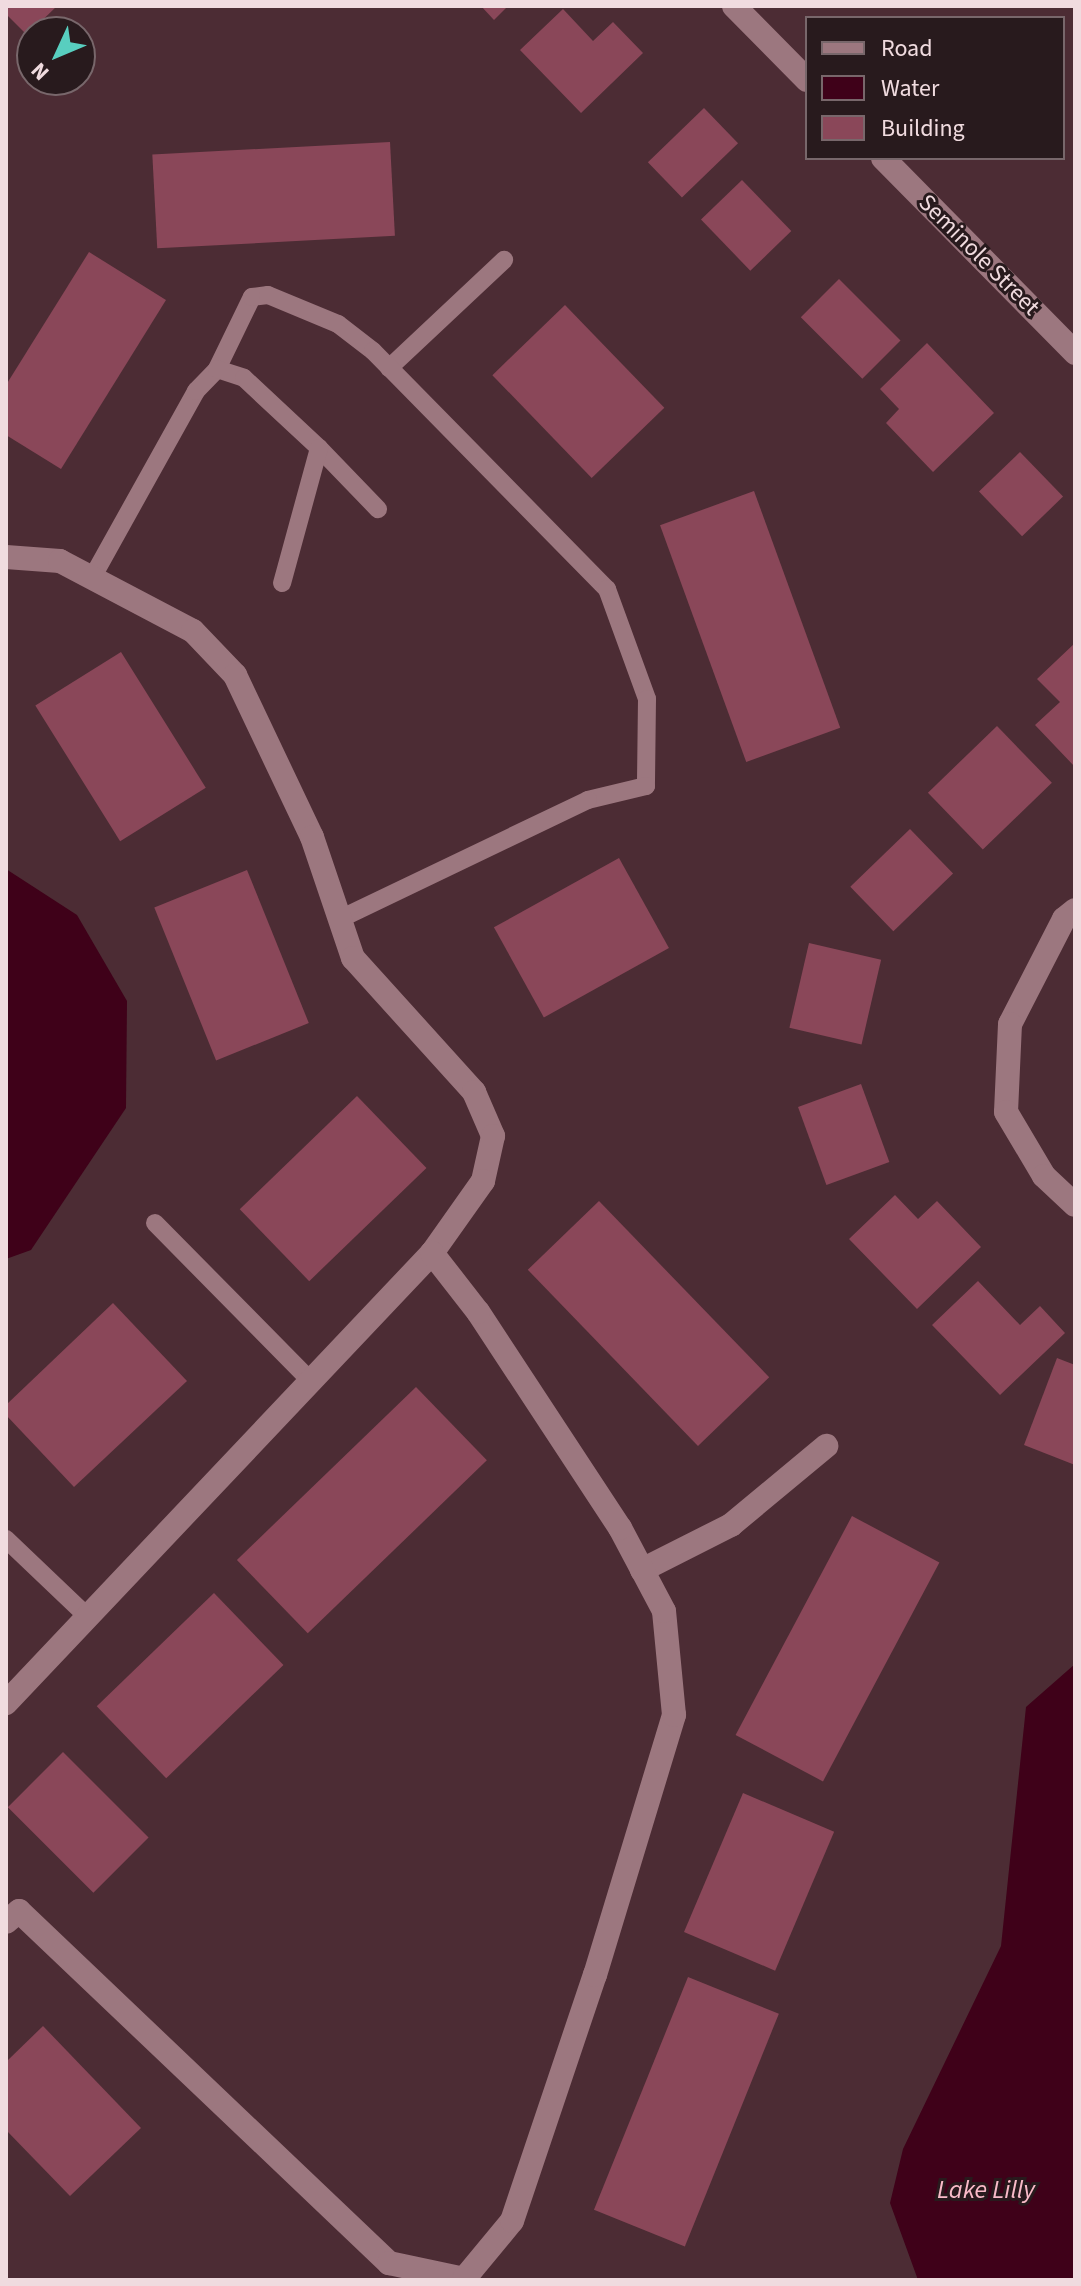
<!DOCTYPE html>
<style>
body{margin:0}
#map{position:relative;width:1081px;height:2286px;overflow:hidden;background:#4c2c34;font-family:"Source Sans 3",sans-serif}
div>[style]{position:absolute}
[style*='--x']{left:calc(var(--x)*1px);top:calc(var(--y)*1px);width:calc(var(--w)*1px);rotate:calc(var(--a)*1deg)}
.water>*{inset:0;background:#3f0119}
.building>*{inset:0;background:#8a4759;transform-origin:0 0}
.lane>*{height:18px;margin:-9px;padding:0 9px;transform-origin:9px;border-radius:9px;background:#9c777f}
.street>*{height:24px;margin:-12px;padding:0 12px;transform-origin:12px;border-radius:12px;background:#9c777f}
span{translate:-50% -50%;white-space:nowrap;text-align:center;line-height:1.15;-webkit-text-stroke:6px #281a1d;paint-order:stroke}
.street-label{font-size:24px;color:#f0dbdf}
.water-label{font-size:26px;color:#f9bac8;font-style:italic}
.frame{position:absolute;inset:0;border:8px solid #f0dbdf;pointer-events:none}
.legend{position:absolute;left:805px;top:16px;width:260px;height:144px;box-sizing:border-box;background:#281a1d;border:2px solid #78676b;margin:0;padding:10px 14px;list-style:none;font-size:24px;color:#f0dbdf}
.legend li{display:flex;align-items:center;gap:16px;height:40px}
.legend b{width:40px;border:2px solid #78676b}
.north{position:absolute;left:16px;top:16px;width:80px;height:80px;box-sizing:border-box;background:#281a1d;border:2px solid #78676b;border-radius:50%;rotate:226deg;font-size:22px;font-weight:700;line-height:32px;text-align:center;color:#f0dbdf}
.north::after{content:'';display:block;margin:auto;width:28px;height:36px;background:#58cebf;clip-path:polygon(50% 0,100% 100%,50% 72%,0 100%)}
</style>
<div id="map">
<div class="water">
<div style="clip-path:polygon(6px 869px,77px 915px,127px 1001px,126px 1108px,31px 1250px,6px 1259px)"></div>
<div style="clip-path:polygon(1075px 1664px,1075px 2280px,918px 2280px,890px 2203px,903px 2149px,1001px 1946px,1026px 1707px)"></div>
</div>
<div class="building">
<div style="clip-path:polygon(6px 6px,57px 6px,27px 35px,6px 14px)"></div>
<div style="clip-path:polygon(481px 6px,508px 6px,494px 20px)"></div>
<div style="clip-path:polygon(563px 9px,593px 41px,613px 22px,643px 53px,581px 113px,520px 50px)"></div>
<div style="left:704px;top:108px;width:49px;height:78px;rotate:46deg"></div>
<div style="left:390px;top:142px;width:94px;height:238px;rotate:87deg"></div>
<div style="left:742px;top:180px;width:71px;height:57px;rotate:46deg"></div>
<div style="clip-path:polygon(89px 252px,166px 300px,61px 469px,6px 435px,6px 385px)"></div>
<div style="left:839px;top:279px;width:87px;height:54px;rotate:45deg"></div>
<div style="left:565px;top:305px;width:143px;height:101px;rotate:46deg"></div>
<div style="clip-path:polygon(927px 343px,994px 413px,933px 472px,886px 423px,899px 409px,880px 389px)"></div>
<div style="left:1020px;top:452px;width:62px;height:57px;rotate:46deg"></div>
<div style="left:754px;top:491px;width:252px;height:100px;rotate:70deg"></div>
<div style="clip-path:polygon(1075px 643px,1075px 767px,1035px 725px,1060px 702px,1037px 679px)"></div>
<div style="left:121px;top:652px;width:160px;height:101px;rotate:58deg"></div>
<div style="left:997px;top:726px;width:79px;height:96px;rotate:46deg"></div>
<div style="left:910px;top:829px;width:62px;height:83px;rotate:46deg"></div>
<div style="left:619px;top:858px;width:103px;height:143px;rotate:61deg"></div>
<div style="left:247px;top:870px;width:165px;height:100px;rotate:68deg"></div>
<div style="left:809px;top:943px;width:74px;height:87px;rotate:13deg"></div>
<div style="left:861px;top:1084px;width:83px;height:67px;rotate:70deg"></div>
<div style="left:357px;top:1096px;width:100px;height:163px;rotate:46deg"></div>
<div style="clip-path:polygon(895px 1195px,918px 1219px,937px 1201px,981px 1247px,917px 1309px,849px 1239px)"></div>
<div style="left:599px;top:1201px;width:245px;height:99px;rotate:46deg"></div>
<div style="clip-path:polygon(978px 1281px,1020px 1325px,1040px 1306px,1065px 1333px,1000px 1395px,932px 1325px)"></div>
<div style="clip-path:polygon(113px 1303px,187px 1381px,74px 1487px,6px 1415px,6px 1405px)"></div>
<div style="clip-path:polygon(1057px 1358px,1075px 1365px,1075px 1465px,1024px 1445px)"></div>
<div style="left:416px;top:1387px;width:102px;height:249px;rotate:46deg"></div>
<div style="left:852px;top:1516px;width:99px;height:248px;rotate:28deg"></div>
<div style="left:214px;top:1593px;width:100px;height:163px;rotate:46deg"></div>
<div style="left:63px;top:1752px;width:121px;height:78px;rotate:45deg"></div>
<div style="left:743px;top:1793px;width:99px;height:151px;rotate:23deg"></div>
<div style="left:688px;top:1977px;width:98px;height:251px;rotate:22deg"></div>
<div style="clip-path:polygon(43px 2026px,141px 2128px,70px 2196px,6px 2130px,6px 2062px)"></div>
</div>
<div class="lane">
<div style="--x:389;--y:368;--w:158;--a:-43.2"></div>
<div style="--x:217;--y:369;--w:80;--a:-64.1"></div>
<div style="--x:252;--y:297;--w:16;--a:-7"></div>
<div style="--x:268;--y:295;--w:76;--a:22.5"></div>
<div style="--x:338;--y:324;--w:44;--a:37.6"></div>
<div style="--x:373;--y:351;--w:334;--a:45.5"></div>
<div style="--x:607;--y:589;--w:117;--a:70"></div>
<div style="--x:647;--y:699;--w:87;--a:90.7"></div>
<div style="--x:646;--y:786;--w:60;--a:166.4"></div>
<div style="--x:588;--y:800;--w:275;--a:154.4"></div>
<div style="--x:319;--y:448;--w:85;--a:46"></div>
<div style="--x:92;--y:578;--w:214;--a:-60.9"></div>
<div style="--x:196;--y:391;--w:30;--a:-46"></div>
<div style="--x:217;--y:369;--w:28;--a:18"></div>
<div style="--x:244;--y:378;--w:103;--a:43"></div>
<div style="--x:319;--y:448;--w:140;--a:105.3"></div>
<div style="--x:155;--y:1223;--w:222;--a:45.4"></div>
<div style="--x:6;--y:1539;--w:113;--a:43.6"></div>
</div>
<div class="street">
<div style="--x:734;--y:6;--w:104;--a:45.4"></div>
<div style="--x:883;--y:158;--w:274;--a:45.4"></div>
<div style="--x:6;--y:557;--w:54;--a:4.2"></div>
<div style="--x:60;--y:561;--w:150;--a:27.8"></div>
<div style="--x:193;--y:631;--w:61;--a:46.3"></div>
<div style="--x:235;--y:675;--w:179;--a:64.6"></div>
<div style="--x:312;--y:837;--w:128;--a:71.3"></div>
<div style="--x:353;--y:958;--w:181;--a:47.9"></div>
<div style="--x:474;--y:1092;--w:48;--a:66.6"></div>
<div style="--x:493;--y:1136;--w:46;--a:102.5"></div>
<div style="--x:483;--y:1181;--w:88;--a:125.3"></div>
<div style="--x:432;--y:1253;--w:620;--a:133.43"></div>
<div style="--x:1075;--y:910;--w:14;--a:141"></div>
<div style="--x:1064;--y:919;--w:118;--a:117.2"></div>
<div style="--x:1010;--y:1024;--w:88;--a:92.6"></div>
<div style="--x:1006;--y:1112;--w:74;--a:59.3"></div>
<div style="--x:1044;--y:1176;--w:42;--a:43.1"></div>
<div style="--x:642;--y:1570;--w:100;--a:-26.8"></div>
<div style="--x:731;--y:1525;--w:124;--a:-39.7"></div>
<div style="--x:6;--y:1922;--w:17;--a:-40"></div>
<div style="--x:19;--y:1911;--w:511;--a:43.57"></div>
<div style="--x:389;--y:2263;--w:77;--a:12"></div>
<div style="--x:464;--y:2279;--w:75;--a:-50.4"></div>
<div style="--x:512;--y:2221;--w:260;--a:-71.4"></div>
<div style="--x:595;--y:1975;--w:272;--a:-73.1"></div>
<div style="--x:674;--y:1715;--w:104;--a:-95.5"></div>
<div style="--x:664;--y:1611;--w:94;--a:-117.9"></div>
<div style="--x:620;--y:1528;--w:258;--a:-123.3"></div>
<div style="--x:478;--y:1312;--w:75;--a:-127.9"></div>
</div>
<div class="street-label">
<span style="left:979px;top:255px;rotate:45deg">Seminole Street</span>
</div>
<div class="water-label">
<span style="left:986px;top:2190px">Lake Lilly</span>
</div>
<div class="frame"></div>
<ul class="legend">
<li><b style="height:10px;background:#9c777f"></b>Road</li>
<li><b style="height:22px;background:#3f0119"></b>Water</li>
<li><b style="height:22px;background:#8a4759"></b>Building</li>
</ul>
<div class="north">N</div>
</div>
